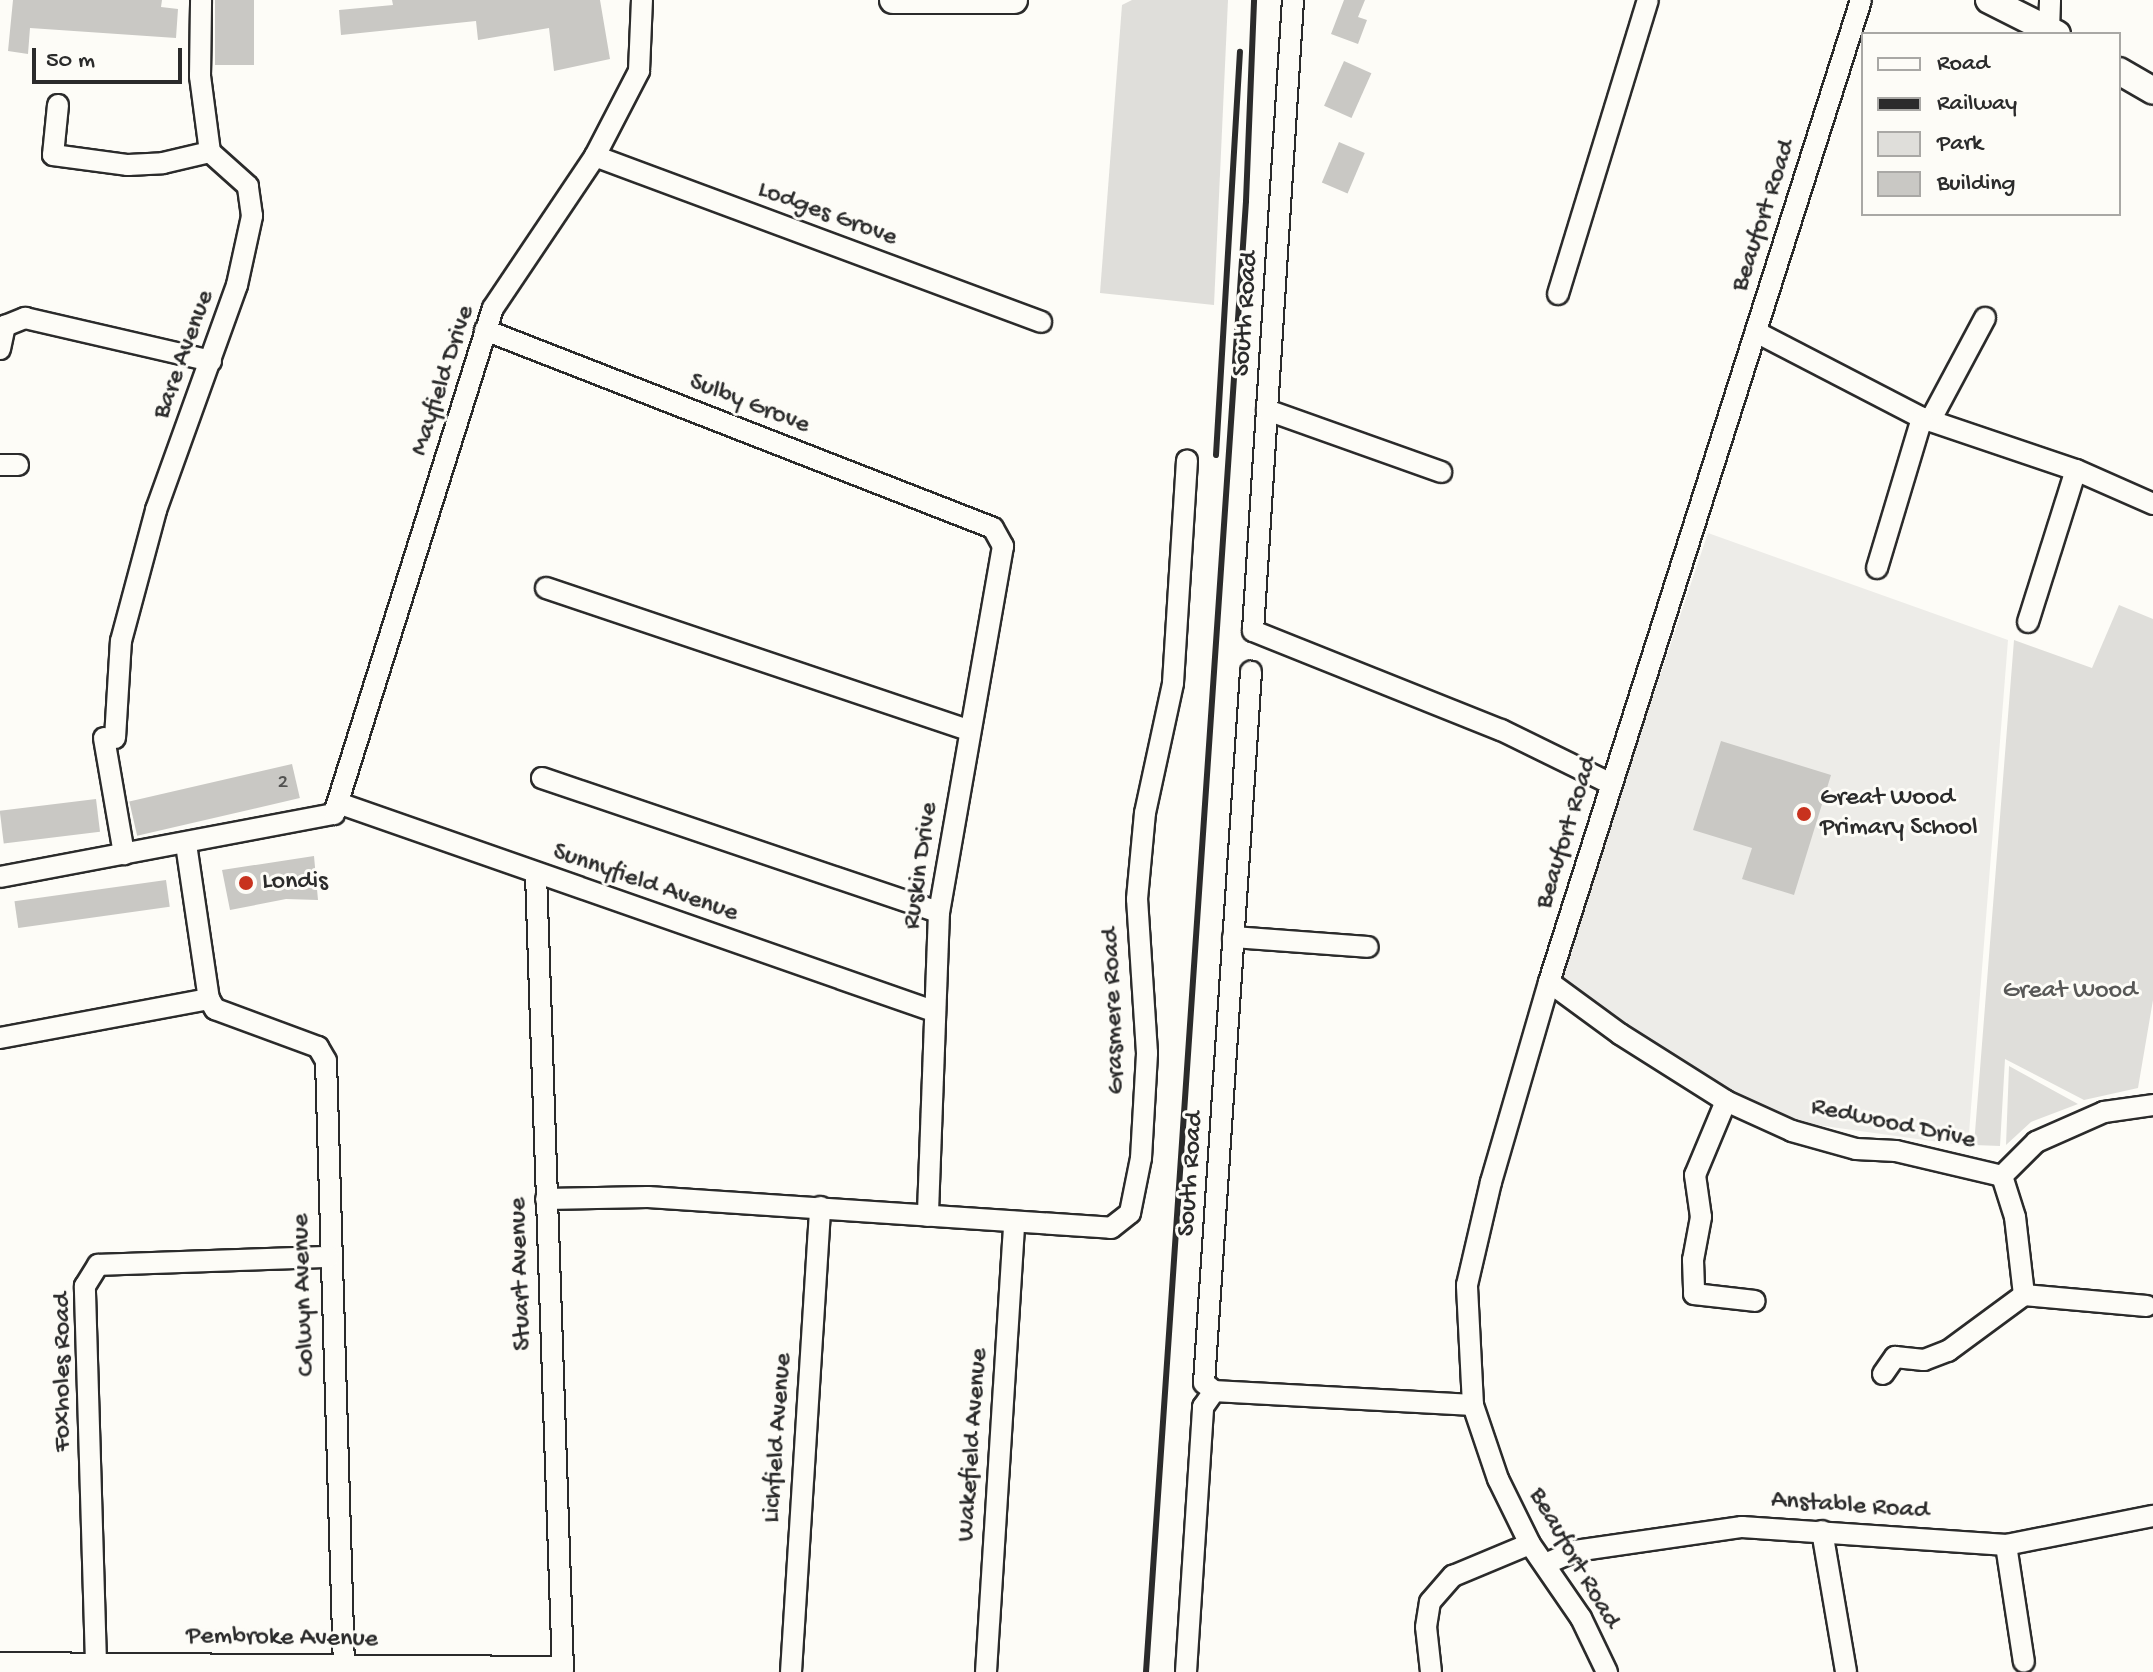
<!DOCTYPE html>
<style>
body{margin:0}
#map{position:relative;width:2153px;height:1672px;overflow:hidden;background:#fdfcf7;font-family:"Gochi Hand",sans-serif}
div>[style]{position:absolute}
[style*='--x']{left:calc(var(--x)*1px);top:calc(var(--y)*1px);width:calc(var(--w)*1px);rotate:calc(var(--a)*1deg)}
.built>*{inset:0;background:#edece8}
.green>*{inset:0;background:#dfdeda}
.building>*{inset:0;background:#c9c8c4;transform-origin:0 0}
.roads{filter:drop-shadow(2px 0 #2b2b2b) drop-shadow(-2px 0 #2b2b2b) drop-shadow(0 2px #2b2b2b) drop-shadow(0 -2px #2b2b2b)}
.minor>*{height:20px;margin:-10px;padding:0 10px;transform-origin:10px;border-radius:10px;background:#fdfcf7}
.major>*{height:26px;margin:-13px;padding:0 13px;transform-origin:13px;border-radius:13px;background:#fdfcf7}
.rail>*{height:6px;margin:-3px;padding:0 3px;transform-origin:3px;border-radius:3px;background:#2b2b2b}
.dots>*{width:22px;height:22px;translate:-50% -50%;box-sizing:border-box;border:4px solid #fdfcf7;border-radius:50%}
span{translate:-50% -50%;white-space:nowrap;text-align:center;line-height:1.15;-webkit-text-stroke:6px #fdfcf7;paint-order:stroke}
.number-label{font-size:22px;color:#525251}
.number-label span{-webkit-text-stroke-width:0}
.street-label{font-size:26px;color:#2b2b2b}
.poi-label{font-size:26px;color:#2b2b2b}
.left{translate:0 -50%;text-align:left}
.park-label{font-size:26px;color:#585857}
.legend{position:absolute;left:1861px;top:32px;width:260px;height:184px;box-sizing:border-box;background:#fdfcf7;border:2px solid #a9a8a5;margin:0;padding:10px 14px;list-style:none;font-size:24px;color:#2b2b2b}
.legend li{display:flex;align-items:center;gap:16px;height:40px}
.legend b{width:40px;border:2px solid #a9a8a5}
.scale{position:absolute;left:32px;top:48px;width:150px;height:36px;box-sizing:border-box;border:4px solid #2b2b2b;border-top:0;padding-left:10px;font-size:24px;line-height:28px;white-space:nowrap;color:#2b2b2b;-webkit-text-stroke:6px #fdfcf7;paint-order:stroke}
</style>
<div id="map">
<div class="built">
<div style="clip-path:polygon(1708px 533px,2008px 640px,1968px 1146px,1795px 1122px,1680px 1067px,1555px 987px)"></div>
</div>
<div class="green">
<div style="clip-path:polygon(1132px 0,1228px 0,1214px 305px,1100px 293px,1122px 5px)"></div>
<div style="clip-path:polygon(2119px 605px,2153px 619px,2153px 1000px,2138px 1088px,2084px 1100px,2005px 1059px,2000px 1146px,1974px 1145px,2014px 640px,2092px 668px)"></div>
<div style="clip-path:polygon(2009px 1066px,2078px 1104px,2031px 1122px,2006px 1145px)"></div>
</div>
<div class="building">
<div style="clip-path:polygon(13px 0,162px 0,161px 7px,178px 9px,176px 38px,30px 28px,28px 54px,8px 51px)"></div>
<div style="left:215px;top:0;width:39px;height:65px"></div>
<div style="clip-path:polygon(392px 0,600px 0,610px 59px,554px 71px,549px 28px,478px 40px,476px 21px,341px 35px,339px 10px,393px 5px)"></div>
<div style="clip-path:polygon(1344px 0,1365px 0,1358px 17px,1367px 20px,1358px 44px,1331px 34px)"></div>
<div style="left:1344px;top:61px;width:30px;height:49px;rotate:24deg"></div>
<div style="left:1339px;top:142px;width:28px;height:44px;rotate:23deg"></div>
<div style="clip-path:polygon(1721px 741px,1831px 775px,1794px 895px,1742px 879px,1752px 848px,1693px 830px)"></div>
<div style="left:292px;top:764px;width:35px;height:167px;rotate:77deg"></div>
<div style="left:96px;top:799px;width:33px;height:97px;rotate:83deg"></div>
<div style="clip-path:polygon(314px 856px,318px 900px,286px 899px,230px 910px,222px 870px)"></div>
<div style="left:166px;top:880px;width:27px;height:153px;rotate:82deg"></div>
</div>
<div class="roads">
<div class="minor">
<div style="--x:1293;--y:0;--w:632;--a:93.63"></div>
<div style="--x:1253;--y:631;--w:267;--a:21.8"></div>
<div style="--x:1501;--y:730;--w:123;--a:26.1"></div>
<div style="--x:2049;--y:30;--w:30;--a:-88"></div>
<div style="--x:58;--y:105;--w:50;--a:95.7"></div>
<div style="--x:53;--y:155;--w:76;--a:7.6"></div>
<div style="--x:128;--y:165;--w:35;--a:-3"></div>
<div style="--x:163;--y:163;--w:48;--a:-13.2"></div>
<div style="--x:595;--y:156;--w:476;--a:20.4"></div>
<div style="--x:1558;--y:294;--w:307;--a:-73"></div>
<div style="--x:485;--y:330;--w:545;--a:21.29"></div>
<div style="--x:993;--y:528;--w:21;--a:61"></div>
<div style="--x:1003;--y:546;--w:372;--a:99.9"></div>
<div style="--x:939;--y:912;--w:304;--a:92.1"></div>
<div style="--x:1756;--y:332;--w:187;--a:27.4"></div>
<div style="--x:1922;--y:418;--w:163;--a:18.7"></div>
<div style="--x:2076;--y:470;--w:84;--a:23.8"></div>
<div style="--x:0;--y:349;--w:24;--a:-78"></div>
<div style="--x:5;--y:326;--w:22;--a:-22"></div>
<div style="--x:25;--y:318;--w:191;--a:13"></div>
<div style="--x:1267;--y:410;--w:185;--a:19.6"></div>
<div style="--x:1930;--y:421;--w:117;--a:-61.9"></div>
<div style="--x:0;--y:465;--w:18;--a:0"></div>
<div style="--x:1877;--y:568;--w:157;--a:-73.3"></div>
<div style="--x:546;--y:588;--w:445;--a:18.6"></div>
<div style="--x:2028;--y:622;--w:159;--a:-72.5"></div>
<div style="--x:104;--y:738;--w:118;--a:80.2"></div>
<div style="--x:115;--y:738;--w:97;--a:-86.5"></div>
<div style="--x:121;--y:641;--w:136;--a:-75"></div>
<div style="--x:156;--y:510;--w:239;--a:-70.2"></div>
<div style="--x:237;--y:285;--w:71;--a:-77.7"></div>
<div style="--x:252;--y:216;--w:30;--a:-98"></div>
<div style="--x:248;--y:186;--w:51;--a:-138.2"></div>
<div style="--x:210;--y:152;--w:77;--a:-97.5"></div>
<div style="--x:200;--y:76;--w:76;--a:-89.2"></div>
<div style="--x:542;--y:778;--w:419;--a:18.7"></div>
<div style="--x:341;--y:804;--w:627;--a:19.27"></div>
<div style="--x:186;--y:844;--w:157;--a:81.6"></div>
<div style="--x:209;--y:999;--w:12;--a:59"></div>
<div style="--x:215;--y:1009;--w:110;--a:20.3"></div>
<div style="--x:318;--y:1047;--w:16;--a:60"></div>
<div style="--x:326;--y:1061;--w:605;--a:88.3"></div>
<div style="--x:536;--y:874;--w:798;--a:88.06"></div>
<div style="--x:0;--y:877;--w:340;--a:-10.7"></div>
<div style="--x:334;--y:814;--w:530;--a:-72.56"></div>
<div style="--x:493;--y:308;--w:183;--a:-56.1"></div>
<div style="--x:595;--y:156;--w:96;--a:-62.6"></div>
<div style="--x:639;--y:71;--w:71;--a:-87.6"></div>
<div style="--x:1233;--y:937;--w:135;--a:4.2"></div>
<div style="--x:1549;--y:982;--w:88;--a:36.2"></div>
<div style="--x:1620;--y:1034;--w:125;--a:32.3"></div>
<div style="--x:1726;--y:1101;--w:72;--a:24.4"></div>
<div style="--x:1792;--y:1131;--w:66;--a:15.7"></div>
<div style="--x:1856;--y:1149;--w:40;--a:2.9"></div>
<div style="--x:1896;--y:1151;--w:109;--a:13.3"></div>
<div style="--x:2002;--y:1176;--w:43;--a:72.4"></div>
<div style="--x:2015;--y:1217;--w:79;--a:83.4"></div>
<div style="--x:0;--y:1038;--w:213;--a:-10.6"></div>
<div style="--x:1726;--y:1101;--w:80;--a:112.7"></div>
<div style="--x:1695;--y:1175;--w:42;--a:81.9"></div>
<div style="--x:1701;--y:1217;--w:44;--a:100.5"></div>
<div style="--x:1693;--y:1260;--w:34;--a:88"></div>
<div style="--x:1694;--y:1294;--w:61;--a:6.5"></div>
<div style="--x:2002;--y:1176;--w:48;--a:-45"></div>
<div style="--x:2036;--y:1142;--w:74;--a:-23.8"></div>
<div style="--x:2104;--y:1112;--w:49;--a:-8.1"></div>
<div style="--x:546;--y:1199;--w:102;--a:-1.1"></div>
<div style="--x:648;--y:1197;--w:464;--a:3.8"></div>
<div style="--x:1111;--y:1228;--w:24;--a:-38"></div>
<div style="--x:1130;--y:1213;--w:56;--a:-78.7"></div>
<div style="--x:1141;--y:1158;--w:105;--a:-86.7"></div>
<div style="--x:1147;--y:1053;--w:154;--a:-93.7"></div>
<div style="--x:1137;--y:899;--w:86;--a:-84.7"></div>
<div style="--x:1145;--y:813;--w:133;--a:-77.8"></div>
<div style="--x:1173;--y:683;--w:223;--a:-86.4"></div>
<div style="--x:1883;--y:1374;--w:21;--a:-55"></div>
<div style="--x:1895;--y:1357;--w:29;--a:6"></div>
<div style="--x:1924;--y:1360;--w:26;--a:-21"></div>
<div style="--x:1948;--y:1351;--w:94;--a:-36.4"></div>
<div style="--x:2024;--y:1295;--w:123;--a:5.1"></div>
<div style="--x:1214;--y:1391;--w:259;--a:3.1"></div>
<div style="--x:1822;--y:1531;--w:143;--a:80.3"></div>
<div style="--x:2006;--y:1545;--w:118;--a:81.3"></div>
<div style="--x:1545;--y:1564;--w:33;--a:-23"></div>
<div style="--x:1575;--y:1551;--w:169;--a:-8.2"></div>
<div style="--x:1742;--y:1527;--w:265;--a:3.9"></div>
<div style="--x:2006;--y:1545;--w:150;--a:-11.2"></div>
<div style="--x:0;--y:1663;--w:563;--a:0.41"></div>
<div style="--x:96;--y:1663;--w:377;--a:-91.7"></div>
<div style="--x:85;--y:1286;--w:25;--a:-58"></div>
<div style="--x:98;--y:1265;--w:231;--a:-2"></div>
<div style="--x:791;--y:1672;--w:466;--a:-86.4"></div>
<div style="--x:986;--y:1672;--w:451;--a:-86.4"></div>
<div style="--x:1186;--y:1672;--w:266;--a:-86.3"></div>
<div style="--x:1203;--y:1407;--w:19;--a:-55"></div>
<div style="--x:1214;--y:1391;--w:13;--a:-141"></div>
<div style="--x:1204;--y:1383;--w:713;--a:-86.22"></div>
<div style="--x:1431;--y:1672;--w:45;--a:-96.3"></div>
<div style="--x:1426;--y:1627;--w:25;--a:-81"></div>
<div style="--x:1430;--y:1602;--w:35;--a:-49"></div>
<div style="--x:1453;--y:1576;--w:83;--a:-22.6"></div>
<div style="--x:1607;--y:1672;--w:60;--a:-115.7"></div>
<div style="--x:1581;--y:1618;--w:90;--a:-124.6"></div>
<div style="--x:1530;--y:1544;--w:72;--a:-116.2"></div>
<div style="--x:1498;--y:1479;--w:78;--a:-108.7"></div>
<div style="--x:1473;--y:1405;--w:120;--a:-92.9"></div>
<div style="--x:1467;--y:1285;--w:106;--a:-76.9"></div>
<div style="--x:1491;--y:1182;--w:208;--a:-73.8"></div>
<div style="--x:1549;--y:982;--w:1030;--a:-72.37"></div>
</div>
<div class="major">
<div style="--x:893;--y:0;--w:121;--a:0"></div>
<div style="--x:1989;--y:0;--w:76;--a:26.6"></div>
<div style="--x:2119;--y:71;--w:39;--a:30"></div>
</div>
</div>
<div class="rail">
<div style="--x:1216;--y:455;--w:404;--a:-86.6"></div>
<div style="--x:1146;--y:1672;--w:1474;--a:-86.11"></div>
<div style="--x:1246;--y:201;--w:201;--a:-87.7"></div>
</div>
<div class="dots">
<div style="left:1804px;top:814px;background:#c8321e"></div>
<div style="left:246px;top:883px;background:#c8321e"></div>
</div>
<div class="number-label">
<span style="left:283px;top:784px">2</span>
</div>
<div class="street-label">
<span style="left:827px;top:215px;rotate:20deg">Lodges Grove</span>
<span style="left:1765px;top:216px;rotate:-72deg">Beaufort Road</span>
<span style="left:1247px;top:314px;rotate:-86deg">South Road</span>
<span style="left:185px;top:355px;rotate:-70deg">Bare Avenue</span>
<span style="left:444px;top:381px;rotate:-72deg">Mayfield Drive</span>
<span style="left:749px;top:405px;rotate:21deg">Sulby Grove</span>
<span style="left:1568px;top:833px;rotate:-73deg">Beaufort Road</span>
<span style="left:922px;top:866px;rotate:-82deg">Ruskin Drive</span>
<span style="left:645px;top:884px;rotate:19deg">Sunnyfield Avenue</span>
<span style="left:1115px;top:1011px;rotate:-92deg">Grasmere Road</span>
<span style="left:1893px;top:1125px;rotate:12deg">Redwood Drive</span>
<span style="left:1192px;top:1174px;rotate:-86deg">South Road</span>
<span style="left:522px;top:1274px;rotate:-92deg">Stuart Avenue</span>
<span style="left:305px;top:1295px;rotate:-92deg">Colwyn Avenue</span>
<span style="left:64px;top:1372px;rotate:-90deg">Foxholes Road</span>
<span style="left:779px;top:1438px;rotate:-86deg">Lichfield Avenue</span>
<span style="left:974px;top:1445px;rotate:-86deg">Wakefield Avenue</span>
<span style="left:1850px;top:1507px;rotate:4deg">Anstable Road</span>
<span style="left:1573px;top:1559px;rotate:60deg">Beaufort Road</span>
<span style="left:282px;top:1639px;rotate:1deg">Pembroke Avenue</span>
</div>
<div class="poi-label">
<span class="left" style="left:1820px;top:814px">Great Wood<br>Primary School</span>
<span class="left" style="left:262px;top:883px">Londis</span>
</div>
<div class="park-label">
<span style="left:2070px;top:992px">Great Wood</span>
</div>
<ul class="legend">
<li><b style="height:10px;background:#fdfcf7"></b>Road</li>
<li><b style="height:10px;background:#2b2b2b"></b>Railway</li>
<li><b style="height:22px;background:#dfdeda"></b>Park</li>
<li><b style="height:22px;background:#c9c8c4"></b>Building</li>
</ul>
<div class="scale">50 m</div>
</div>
